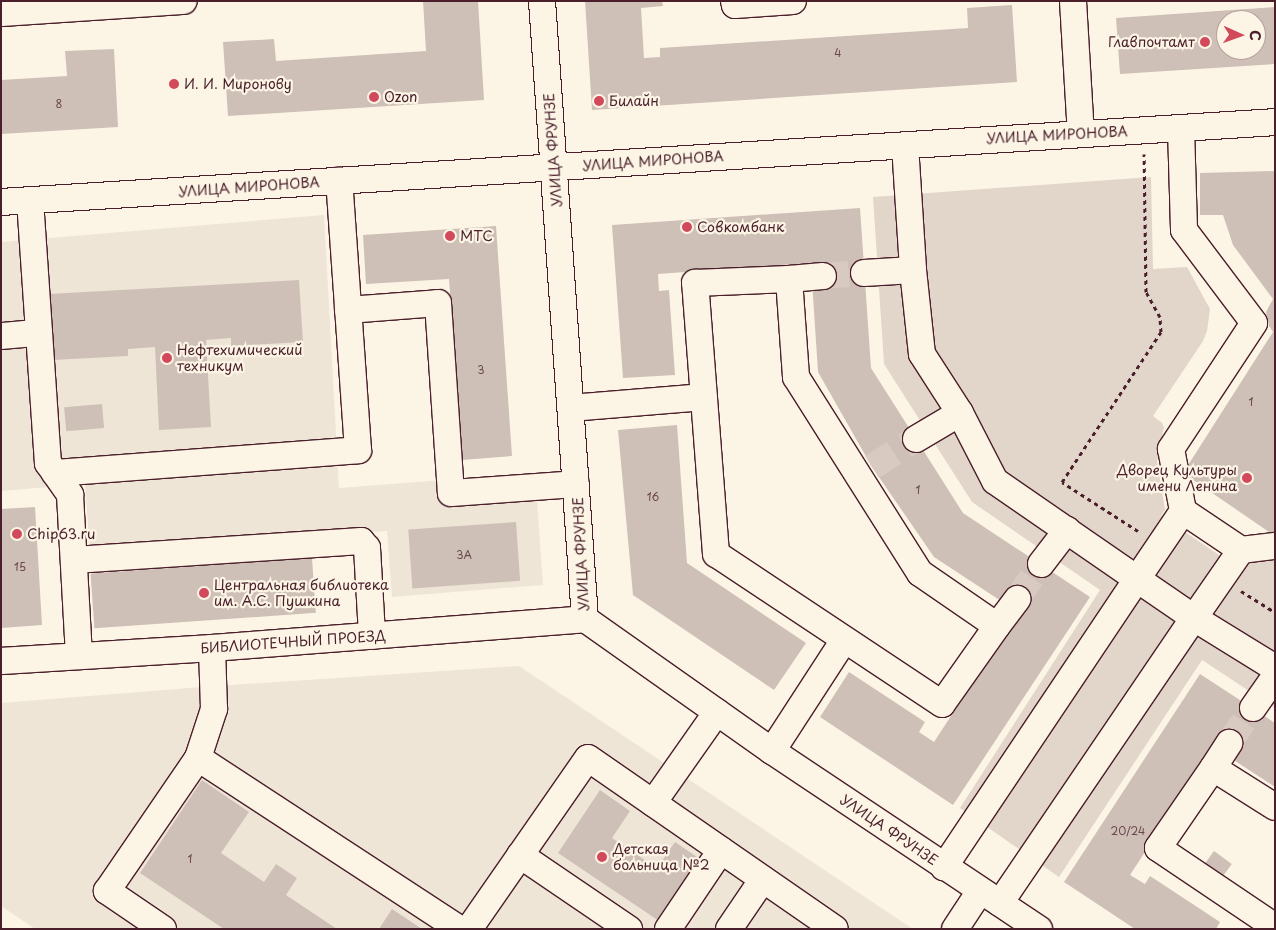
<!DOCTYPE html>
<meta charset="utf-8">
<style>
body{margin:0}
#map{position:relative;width:1276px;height:930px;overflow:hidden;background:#fcf5e5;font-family:"Playpen Sans",sans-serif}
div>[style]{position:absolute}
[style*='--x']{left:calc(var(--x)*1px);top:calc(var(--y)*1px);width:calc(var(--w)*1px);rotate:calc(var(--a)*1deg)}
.built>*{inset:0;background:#eee5d7}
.green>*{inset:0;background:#e2d5ca}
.building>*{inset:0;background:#cfc0b7;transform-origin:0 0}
.minor-tunnel>*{height:26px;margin-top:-13px;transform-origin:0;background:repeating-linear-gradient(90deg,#d8cac0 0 26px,transparent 0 39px)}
.path>*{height:3px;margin-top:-1.5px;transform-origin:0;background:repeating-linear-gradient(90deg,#4a1f2b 0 4px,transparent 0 8px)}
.roads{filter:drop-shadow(1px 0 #4a1f2b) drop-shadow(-1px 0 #4a1f2b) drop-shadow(0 1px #4a1f2b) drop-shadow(0 -1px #4a1f2b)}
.minor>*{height:26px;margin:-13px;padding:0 13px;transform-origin:13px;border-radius:13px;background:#fcf5e5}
.dots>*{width:14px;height:14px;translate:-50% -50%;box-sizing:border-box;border:2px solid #fcf5e5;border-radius:50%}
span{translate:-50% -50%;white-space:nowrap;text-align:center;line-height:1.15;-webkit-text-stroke:4.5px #fcf5e5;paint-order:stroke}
.number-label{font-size:11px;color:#6b474e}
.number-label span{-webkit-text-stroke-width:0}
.poi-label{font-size:14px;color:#4a1f2b}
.right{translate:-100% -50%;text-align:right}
.left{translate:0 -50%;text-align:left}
.street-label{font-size:14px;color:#4a1f2b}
.frame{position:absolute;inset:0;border:2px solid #4a1f2b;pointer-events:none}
.north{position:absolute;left:1216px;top:10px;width:50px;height:50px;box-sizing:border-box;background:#fcf5e5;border:1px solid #b59f9b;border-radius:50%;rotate:92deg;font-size:14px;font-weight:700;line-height:20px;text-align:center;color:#4a1f2b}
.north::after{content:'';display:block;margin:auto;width:18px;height:22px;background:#d1495b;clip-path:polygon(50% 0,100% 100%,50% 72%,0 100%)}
</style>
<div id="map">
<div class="built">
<div style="clip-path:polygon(324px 215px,339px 488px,535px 473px,543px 585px,392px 597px,387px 531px,90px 552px,85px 484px,1px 491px,1px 242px)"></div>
<div style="clip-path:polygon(519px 666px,913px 929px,35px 929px,1px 906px,1px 703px,214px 686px)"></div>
</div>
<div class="green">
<div style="clip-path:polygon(1151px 177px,1153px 269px,1187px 267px,1210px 309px,1207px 331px,1203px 341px,1153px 416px,1162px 423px,1164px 427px,1157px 461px,1165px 510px,1161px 516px,1243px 571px,1251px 562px,1275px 558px,1275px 708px,1202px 660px,1059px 877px,960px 808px,1100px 590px,972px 502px,884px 364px,873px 197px)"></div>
</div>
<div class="building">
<div style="clip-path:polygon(423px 1px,478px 1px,484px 100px,228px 116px,223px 42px,274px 39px,276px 61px,426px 51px)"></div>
<div style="clip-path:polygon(585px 1px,662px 1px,663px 6px,641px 8px,644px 58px,660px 57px,660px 48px,968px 28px,967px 8px,1012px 5px,1017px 82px,592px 110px)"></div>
<div style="clip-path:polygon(evenodd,1275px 7px,1275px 64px,1120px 74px,1116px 18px,1275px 7px,1226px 20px,1256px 20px,1256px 50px,1226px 50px,1226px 20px)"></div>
<div style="clip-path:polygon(114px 49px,118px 127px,1px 134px,1px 80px,67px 76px,65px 51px)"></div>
<div style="clip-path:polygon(1275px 171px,1275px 530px,1272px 534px,1183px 473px,1273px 332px,1269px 326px,1266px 312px,1273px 299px,1233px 245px,1223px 215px,1200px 215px,1200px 173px)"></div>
<div style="clip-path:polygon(860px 208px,871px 368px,963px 513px,1090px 597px,953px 805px,820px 717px,849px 672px,925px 722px,919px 732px,934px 742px,1024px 604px,1004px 603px,934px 557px,872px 467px,818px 372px,812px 281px,823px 281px,822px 262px,658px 274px,659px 291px,669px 290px,675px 375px,623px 378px,612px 225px)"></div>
<div style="clip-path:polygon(496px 226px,512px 456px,462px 460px,449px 279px,366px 284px,363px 235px)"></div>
<div style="clip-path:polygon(299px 280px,303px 342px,231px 346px,231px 338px,206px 340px,211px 427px,159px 430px,155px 347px,128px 349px,128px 356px,53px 360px,49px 294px)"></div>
<div style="left:102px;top:404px;width:24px;height:38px;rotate:85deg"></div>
<div style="clip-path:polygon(677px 425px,687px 563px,806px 643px,774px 690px,633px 595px,618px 430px)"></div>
<div style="clip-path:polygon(35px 507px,42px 625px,1px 628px,1px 509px)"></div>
<div style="left:516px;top:522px;width:59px;height:108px;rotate:86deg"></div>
<div style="left:312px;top:558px;width:55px;height:222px;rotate:86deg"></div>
<div style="clip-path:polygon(1200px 674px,1275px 723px,1275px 787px,1229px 757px,1220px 737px,1130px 875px,1145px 884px,1150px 876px,1220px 922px,1216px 929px,1135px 929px,1064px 882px)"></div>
<div style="clip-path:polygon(202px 780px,249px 812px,221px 853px,264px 882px,276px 864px,297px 878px,286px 895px,337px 929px,224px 929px,140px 873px)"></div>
<div style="clip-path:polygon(600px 790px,630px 811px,612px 838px,657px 868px,675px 842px,703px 861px,662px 923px,558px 853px)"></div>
<div style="left:1214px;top:851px;width:22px;height:24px;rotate:36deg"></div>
<div style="clip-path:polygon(392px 909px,422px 929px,379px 929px)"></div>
</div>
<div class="minor-tunnel">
<div style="--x:823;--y:276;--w:41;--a:-4.2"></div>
<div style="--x:872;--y:467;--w:52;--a:-32.5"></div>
<div style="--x:1017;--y:599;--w:42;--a:-55.6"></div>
<div style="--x:1229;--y:743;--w:42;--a:-55.6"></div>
</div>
<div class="path">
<div style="--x:1138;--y:531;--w:90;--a:-147.2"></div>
<div style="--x:1062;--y:482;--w:180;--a:-56.6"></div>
<div style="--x:1161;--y:332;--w:15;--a:-94"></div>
<div style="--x:1160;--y:317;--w:29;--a:-119"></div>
<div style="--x:1146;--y:292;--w:138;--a:-90.8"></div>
<div style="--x:1241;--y:591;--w:40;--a:32"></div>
</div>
<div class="roads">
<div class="minor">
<div style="--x:542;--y:1;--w:619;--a:86.02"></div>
<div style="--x:734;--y:1;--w:4;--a:76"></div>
<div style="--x:735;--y:5;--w:58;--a:-3.9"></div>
<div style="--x:1073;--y:1;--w:133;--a:86.6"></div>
<div style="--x:1;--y:13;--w:183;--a:-3.8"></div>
<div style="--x:1181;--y:128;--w:102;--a:88.3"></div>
<div style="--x:1184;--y:230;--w:116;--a:53"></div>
<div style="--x:1254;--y:323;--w:151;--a:123.4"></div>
<div style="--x:1171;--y:449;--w:63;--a:79"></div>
<div style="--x:905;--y:145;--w:125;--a:86.3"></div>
<div style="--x:913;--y:270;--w:84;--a:83.9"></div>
<div style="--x:922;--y:354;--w:70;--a:57.2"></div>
<div style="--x:960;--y:413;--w:76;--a:62.8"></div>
<div style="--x:995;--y:481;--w:173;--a:34.6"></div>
<div style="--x:1137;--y:579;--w:347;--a:123.8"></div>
<div style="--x:30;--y:200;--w:264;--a:86.1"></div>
<div style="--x:48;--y:463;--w:39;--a:55"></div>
<div style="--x:70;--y:495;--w:161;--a:86.8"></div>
<div style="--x:1;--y:202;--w:1277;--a:-3.59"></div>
<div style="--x:864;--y:273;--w:49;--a:-3.5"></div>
<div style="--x:789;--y:279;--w:98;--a:85.9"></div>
<div style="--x:796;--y:377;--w:232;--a:57.7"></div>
<div style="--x:920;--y:573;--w:93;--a:34.5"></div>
<div style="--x:997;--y:626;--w:95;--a:125.2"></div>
<div style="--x:942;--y:704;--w:271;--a:-146.4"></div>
<div style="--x:716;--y:554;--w:272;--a:-94.4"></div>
<div style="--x:695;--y:283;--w:94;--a:-2.4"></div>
<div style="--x:789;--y:279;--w:34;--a:-5"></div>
<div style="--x:348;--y:310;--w:90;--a:-4.4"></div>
<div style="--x:438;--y:303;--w:190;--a:86.1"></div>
<div style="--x:451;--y:493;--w:125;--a:-4.1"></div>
<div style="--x:1;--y:336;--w:38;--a:-5"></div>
<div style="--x:571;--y:408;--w:133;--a:-4.7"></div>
<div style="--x:916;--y:439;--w:51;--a:-30.6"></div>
<div style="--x:55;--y:473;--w:304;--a:-4.3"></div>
<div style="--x:358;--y:450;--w:270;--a:-94"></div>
<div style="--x:1183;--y:511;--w:70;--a:33.9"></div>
<div style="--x:1241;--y:550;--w:83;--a:124.7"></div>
<div style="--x:1194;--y:618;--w:69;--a:-145.6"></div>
<div style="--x:1137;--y:579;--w:82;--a:-55.9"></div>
<div style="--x:1241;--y:550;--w:34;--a:-7"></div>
<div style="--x:74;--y:560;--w:288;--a:-3.8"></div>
<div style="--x:361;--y:541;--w:9;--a:49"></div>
<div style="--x:367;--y:548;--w:88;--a:86.7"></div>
<div style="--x:1041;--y:564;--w:43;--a:-52.6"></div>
<div style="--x:585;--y:619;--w:229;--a:35.2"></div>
<div style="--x:772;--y:751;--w:321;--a:33.7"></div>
<div style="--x:997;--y:626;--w:34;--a:-53"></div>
<div style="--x:1;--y:661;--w:211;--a:-3.5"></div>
<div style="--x:212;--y:648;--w:374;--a:-4.4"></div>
<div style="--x:1253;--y:708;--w:39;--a:-55"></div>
<div style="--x:772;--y:751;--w:132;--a:-57"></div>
<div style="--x:198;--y:758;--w:312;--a:33.2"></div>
<div style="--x:1213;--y:768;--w:30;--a:-57"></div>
<div style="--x:653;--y:803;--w:111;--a:-54.9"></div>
<div style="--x:1275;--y:807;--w:73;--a:-147.8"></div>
<div style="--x:1213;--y:768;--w:97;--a:124.5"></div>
<div style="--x:1158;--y:848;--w:141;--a:34"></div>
<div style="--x:520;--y:855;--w:132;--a:34.2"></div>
<div style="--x:1000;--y:903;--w:345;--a:-55.8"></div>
<div style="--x:1194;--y:618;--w:95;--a:31.7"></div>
<div style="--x:163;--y:929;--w:68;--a:-145.8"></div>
<div style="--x:107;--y:891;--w:161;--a:-55.6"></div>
<div style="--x:198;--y:758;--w:52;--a:-71.9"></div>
<div style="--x:214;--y:709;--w:61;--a:-91.9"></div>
<div style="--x:469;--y:929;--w:208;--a:-55.2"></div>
<div style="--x:588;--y:758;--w:300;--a:34.7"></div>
<div style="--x:668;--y:929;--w:95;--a:-56.1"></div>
<div style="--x:729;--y:929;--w:60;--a:-55.8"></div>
<div style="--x:955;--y:929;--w:45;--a:-56.7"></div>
</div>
</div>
<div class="dots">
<div style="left:1205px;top:42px;background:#d1495b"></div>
<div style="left:174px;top:84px;background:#d1495b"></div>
<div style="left:374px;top:97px;background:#d1495b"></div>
<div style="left:599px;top:101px;background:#d1495b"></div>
<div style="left:687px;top:227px;background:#d1495b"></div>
<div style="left:450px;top:236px;background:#d1495b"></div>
<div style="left:167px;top:358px;background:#d1495b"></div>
<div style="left:1247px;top:478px;background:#d1495b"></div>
<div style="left:17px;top:534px;background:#d1495b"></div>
<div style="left:204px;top:593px;background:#d1495b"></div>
<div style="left:602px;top:857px;background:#d1495b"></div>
</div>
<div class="number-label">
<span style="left:838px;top:53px">4</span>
<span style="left:59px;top:104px">8</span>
<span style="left:481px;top:370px">3</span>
<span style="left:1251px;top:402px">1</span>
<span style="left:918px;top:490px">1</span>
<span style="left:653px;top:497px">16</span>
<span style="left:464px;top:555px">3А</span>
<span style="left:20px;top:567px">15</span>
<span style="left:1128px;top:831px">20/24</span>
<span style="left:190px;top:859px">1</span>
</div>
<div class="poi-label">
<span class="right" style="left:1195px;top:42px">Главпочтамт</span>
<span class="left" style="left:184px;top:84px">И. И. Миронову</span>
<span class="left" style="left:384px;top:97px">Ozon</span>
<span class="left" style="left:609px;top:101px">Билайн</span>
<span class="left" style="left:697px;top:227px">Совкомбанк</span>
<span class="left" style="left:460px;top:236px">МТС</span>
<span class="left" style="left:177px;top:358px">Нефтехимический<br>техникум</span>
<span class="right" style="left:1237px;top:478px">Дворец Культуры<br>имени Ленина</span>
<span class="left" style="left:27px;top:534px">Chip63.ru</span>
<span class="left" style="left:214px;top:593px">Центральная библиотека<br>им. А.С. Пушкина</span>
<span class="left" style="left:613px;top:857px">Детская<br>больница №2</span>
</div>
<div class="street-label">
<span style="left:1057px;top:135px;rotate:-3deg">УЛИЦА МИРОНОВА</span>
<span style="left:553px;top:150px;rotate:-94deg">УЛИЦА ФРУНЗЕ</span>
<span style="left:653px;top:161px;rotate:-4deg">УЛИЦА МИРОНОВА</span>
<span style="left:249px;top:187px;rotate:-4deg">УЛИЦА МИРОНОВА</span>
<span style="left:581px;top:554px;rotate:-93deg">УЛИЦА ФРУНЗЕ</span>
<span style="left:293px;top:642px;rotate:-4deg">БИБЛИОТЕЧНЫЙ ПРОЕЗД</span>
<span style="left:889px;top:830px;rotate:34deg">УЛИЦА ФРУНЗЕ</span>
</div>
<div class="frame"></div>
<div class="north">С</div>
</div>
